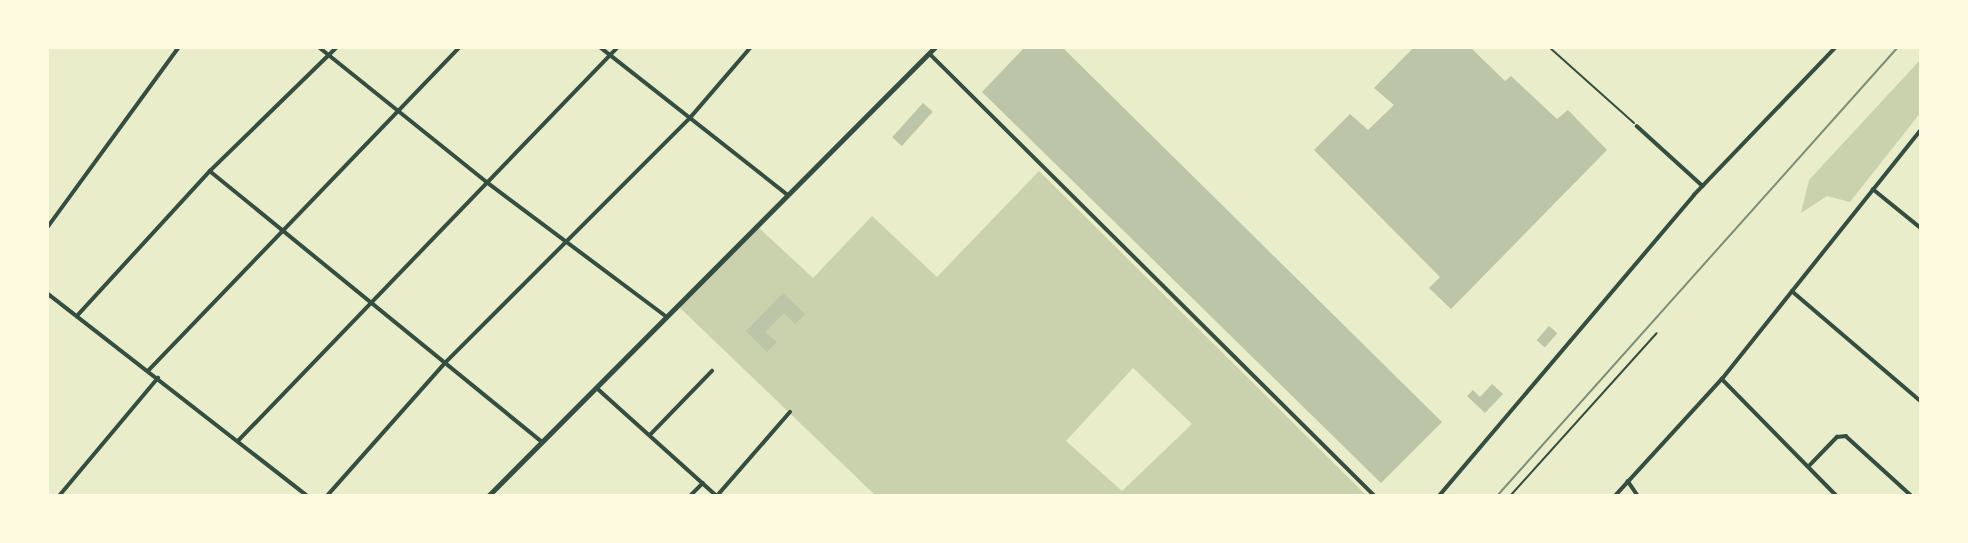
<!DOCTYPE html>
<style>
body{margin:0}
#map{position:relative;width:1968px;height:543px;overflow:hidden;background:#e9edc9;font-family:"Exo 2",sans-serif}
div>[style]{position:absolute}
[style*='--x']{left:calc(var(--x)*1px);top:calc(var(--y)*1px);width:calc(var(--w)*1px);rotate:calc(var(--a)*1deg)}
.green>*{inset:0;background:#cad2ad}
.building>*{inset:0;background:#bcc5a7;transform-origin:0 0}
.path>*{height:2px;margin:-1px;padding:0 1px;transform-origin:1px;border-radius:1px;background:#344e41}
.minor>*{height:3.5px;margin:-1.75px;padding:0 1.75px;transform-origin:1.75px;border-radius:1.75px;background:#344e41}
.tertiary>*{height:3.5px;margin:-1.75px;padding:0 1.75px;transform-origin:1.75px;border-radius:1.75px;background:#344e41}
.primary>*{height:5px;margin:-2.5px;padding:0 2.5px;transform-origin:2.5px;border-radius:2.5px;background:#344e41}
.rail>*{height:2px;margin:-1px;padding:0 1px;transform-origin:1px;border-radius:1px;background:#7c8e77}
span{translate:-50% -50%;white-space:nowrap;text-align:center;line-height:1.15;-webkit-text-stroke:5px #fefae0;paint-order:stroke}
.frame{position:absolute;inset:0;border:49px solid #fefae0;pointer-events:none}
</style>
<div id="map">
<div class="green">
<div style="clip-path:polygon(1921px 59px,1921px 112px,1850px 202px,1827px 196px,1801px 213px,1809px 180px)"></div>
<div style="clip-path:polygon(evenodd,1039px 171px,1366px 495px,1365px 496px,876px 496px,678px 306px,757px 226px,813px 278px,872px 216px,937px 277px,1039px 171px,1133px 368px,1192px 424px,1122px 491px,1066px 441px,1133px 368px)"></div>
</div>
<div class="building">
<div style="clip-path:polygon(1025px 47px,1062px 47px,1442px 422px,1381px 483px,982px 92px)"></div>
<div style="clip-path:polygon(1414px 47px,1470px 47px,1505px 81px,1511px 76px,1557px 119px,1568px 110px,1607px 150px,1451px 309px,1429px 288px,1440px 277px,1314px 150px,1350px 114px,1368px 130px,1394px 105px,1374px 88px)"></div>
<div style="left:923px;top:103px;width:13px;height:46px;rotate:42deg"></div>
<div style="clip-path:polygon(783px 293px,805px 314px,795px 324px,784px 313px,765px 332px,777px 342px,767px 352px,746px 331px)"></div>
<div style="left:1549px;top:326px;width:11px;height:19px;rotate:41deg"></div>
<div style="clip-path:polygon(1492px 384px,1503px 394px,1485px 413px,1467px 396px,1473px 390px,1480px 397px)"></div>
</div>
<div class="path">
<div style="--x:1549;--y:47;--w:114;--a:41.8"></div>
<div style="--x:1510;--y:496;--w:219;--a:-48"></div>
</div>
<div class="minor">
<div style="--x:319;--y:47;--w:217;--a:38.8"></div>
<div style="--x:488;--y:183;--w:222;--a:36.8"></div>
<div style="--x:600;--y:47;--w:239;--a:38.2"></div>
<div style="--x:930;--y:54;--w:627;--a:44.81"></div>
<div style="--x:1637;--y:126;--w:89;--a:42.3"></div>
<div style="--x:210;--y:171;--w:427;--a:39.2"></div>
<div style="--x:47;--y:228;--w:224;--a:-53.9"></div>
<div style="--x:1792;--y:291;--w:170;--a:40.5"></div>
<div style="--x:77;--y:316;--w:197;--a:-47.5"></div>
<div style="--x:210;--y:171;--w:177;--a:-44.3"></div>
<div style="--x:148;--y:371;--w:450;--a:-46.1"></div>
<div style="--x:1722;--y:379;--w:164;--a:45.5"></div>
<div style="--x:597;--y:388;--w:161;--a:42"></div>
<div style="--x:717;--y:496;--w:111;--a:-49"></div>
<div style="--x:650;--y:435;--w:89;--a:-45.9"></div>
<div style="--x:238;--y:441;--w:547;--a:-46.04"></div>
<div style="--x:1810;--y:465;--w:39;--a:-46"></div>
<div style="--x:1837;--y:437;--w:9;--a:-6"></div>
<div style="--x:1846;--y:436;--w:89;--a:42.3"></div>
<div style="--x:1628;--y:481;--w:18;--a:56"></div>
<div style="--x:59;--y:496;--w:154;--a:-50"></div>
<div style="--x:327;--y:496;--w:179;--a:-48.4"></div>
<div style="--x:446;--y:362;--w:345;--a:-45"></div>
<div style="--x:690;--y:118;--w:94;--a:-49.3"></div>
<div style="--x:690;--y:496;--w:18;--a:-45"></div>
<div style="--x:1439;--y:496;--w:394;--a:-49.7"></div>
<div style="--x:1694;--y:195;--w:205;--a:-46.2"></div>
</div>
<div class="tertiary">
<div style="--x:1873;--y:189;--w:62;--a:39.1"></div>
<div style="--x:47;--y:293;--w:331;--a:37.9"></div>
<div style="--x:1615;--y:496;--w:159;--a:-47.6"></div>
<div style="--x:1722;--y:379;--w:319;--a:-51.4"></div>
</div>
<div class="primary">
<div style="--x:488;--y:496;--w:634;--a:-45.13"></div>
</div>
<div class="rail">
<div style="--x:1497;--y:496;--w:602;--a:-48.23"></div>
</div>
<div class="frame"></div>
</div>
